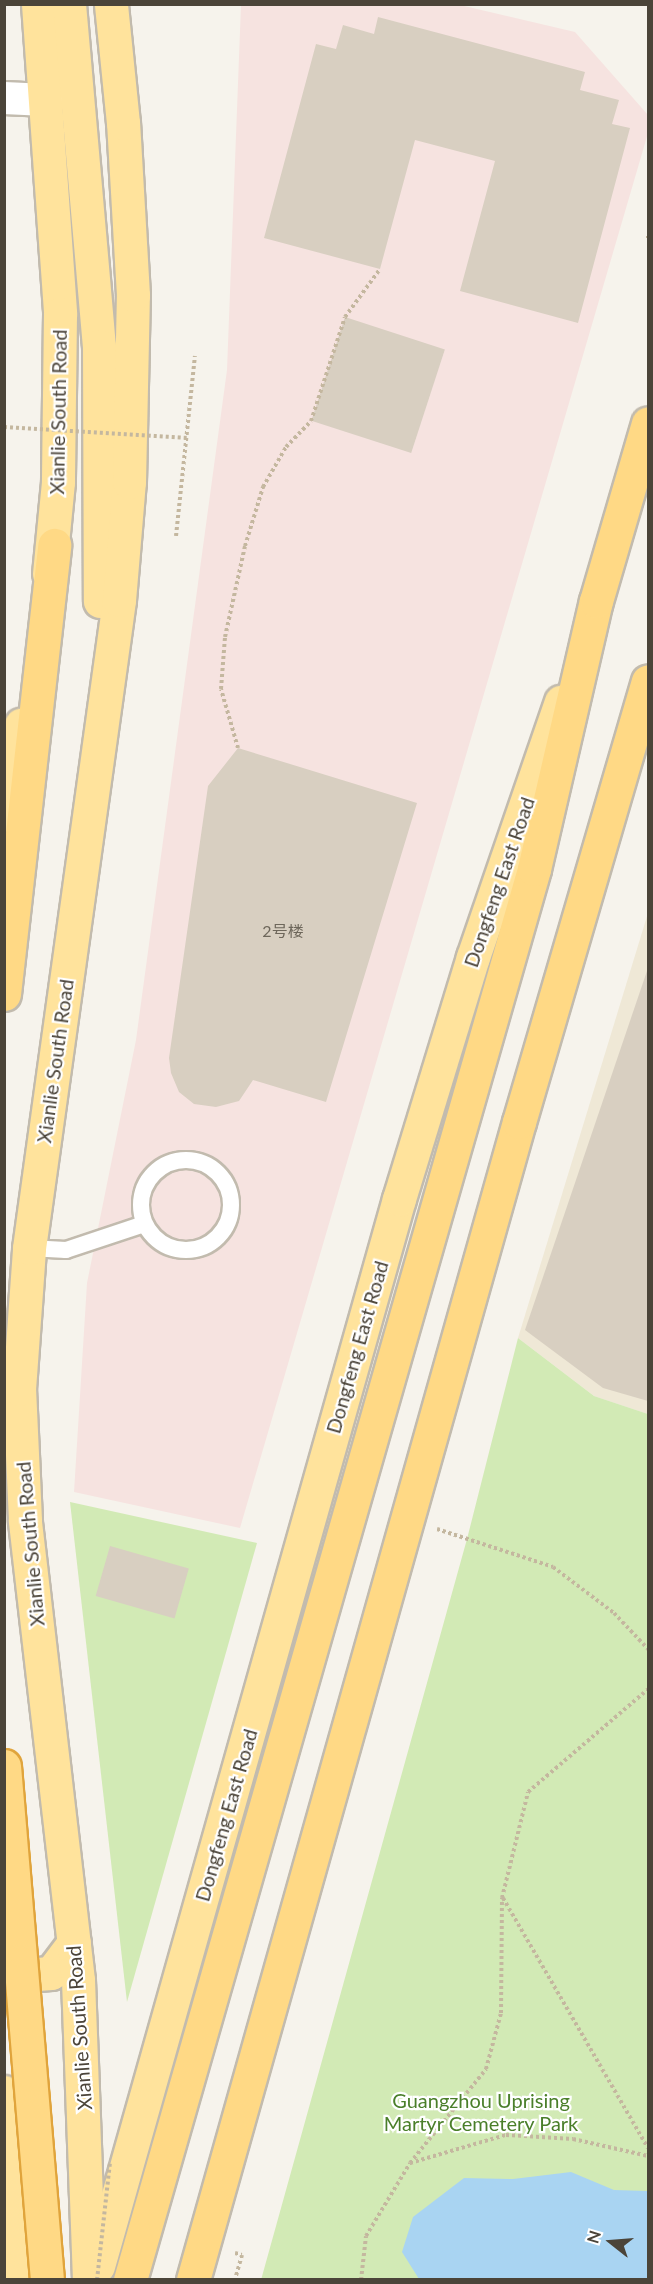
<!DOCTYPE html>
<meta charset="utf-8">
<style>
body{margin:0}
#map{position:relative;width:653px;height:2284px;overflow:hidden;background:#f6f3ec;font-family:Lato,"Noto Sans SC",sans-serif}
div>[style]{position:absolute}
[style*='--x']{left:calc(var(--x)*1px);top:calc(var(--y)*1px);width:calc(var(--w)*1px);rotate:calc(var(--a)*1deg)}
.education>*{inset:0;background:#efe8d6}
.medical>*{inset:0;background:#f6e3e0}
.green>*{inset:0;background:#d2eab5}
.water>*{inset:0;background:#a9d4f2}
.building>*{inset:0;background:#d8cfc1;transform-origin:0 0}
.path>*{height:4px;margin-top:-2px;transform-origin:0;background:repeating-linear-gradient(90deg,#c4b79f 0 3px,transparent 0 6px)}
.roads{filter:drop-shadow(2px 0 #c2bbae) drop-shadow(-2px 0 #c2bbae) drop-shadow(0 2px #c2bbae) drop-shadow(0 -2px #c2bbae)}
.service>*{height:16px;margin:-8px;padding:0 8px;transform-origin:8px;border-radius:8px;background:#fff}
.service>.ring{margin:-8px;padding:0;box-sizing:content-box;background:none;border:16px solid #fff;border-radius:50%}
.minor>*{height:32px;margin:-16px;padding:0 16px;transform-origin:16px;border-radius:16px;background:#fff}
.primary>*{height:33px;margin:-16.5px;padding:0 16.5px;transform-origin:16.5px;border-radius:16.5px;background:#ffe39c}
.trunk>*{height:33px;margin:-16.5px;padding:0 16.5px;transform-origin:16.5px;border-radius:16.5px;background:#ffd985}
.path-bridge>*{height:4px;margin-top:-2px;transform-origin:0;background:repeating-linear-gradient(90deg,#c4b79f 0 3px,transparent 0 6px)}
.bridges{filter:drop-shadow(2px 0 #e0a43c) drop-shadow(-2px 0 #e0a43c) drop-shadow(0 2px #e0a43c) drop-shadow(0 -2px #e0a43c)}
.trunk-bridge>*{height:33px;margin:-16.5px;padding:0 16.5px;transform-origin:16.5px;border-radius:16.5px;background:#ffd985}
span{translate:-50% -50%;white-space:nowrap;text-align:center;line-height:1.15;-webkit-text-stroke:4.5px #fff;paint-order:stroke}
.number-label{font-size:16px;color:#6e675b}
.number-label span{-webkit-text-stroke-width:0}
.street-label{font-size:20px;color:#4b4439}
.park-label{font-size:20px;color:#4a7f2a}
.frame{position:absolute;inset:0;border:6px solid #4b4439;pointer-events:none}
.north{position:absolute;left:581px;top:2212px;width:60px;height:60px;-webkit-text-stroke:4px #fff;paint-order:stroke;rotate:287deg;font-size:16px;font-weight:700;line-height:24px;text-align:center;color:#4b4439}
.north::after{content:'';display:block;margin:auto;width:21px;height:27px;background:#4b4439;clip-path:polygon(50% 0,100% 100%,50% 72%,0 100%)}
</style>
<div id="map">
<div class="education">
<div style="clip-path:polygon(648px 913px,648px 1414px,594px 1396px,518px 1338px)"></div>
</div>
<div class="medical">
<div style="clip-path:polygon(241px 5px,460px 5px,575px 32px,648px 115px,648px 133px,240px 1528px,74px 1492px,87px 1283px,136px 1040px,227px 370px)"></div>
</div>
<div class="green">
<div style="clip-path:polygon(518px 1338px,594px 1396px,648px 1414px,648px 2279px,261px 2280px,467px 1539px)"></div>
<div style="clip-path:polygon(70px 1502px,257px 1543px,127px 2002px)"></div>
</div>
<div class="water">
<div style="clip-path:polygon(571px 2172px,614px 2190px,648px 2191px,648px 2279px,419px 2279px,402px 2252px,413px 2217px,464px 2178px,513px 2179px)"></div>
</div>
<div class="building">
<div style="clip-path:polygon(378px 17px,585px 72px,580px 90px,619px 100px,612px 124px,630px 128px,578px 323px,460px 291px,495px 161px,415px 140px,380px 269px,264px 238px,316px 44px,336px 49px,343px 25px,374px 34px)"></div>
<div style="left:345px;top:317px;width:105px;height:109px;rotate:18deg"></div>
<div style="clip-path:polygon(238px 748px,417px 803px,326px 1102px,253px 1080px,239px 1101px,216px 1107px,194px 1104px,179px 1092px,171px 1073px,169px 1058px,208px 786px)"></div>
<div style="clip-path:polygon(648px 968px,648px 1401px,603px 1388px,525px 1330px)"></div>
<div style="left:110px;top:1546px;width:82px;height:52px;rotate:16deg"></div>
</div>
<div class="path">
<div style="--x:648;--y:238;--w:2;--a:-90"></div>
<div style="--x:176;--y:536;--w:181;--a:-84"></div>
<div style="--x:238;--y:748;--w:61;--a:-106.1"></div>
<div style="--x:221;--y:689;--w:52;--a:-85.6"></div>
<div style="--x:225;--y:637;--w:93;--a:-77.6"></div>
<div style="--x:245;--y:546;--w:62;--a:-73"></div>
<div style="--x:263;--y:487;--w:46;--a:-60.1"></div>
<div style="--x:286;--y:447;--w:36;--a:-46"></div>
<div style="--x:311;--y:421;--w:109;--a:-71.9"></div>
<div style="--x:345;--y:317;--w:59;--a:-53.9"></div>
<div style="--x:437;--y:1529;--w:122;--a:18.1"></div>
<div style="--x:553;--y:1567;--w:76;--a:37"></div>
<div style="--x:614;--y:1613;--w:50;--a:46.6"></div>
<div style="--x:503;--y:1898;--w:289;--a:59.9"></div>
<div style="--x:410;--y:2163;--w:121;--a:-51"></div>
<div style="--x:486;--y:2069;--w:58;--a:-75"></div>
<div style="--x:501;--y:2013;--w:115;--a:-89.5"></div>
<div style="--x:502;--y:1898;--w:109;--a:-76.2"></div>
<div style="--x:528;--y:1792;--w:158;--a:-40.6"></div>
<div style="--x:235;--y:2253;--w:7;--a:16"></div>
<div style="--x:242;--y:2255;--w:26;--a:106"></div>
<div style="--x:361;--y:2280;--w:44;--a:-83.5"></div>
<div style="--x:366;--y:2236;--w:85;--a:-58.9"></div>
<div style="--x:410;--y:2163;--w:100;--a:-16.3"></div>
<div style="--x:506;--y:2135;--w:67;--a:3.4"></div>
<div style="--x:573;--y:2139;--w:77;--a:12.8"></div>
</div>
<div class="roads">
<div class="service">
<div class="ring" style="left:141px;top:1160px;width:74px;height:74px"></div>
<div style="--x:29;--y:1248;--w:37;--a:3"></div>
<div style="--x:66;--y:1250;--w:82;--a:-18.4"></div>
</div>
<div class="minor">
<div style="--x:4;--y:98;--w:42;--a:2.7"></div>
</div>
<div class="primary">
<div style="--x:38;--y:4;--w:311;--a:85.9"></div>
<div style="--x:60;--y:314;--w:168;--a:90.7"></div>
<div style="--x:58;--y:482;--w:92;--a:95.6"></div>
<div style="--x:69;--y:4;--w:343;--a:85"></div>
<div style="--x:99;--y:346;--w:255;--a:89.8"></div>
<div style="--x:4;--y:815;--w:92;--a:-79.3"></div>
<div style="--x:4;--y:1971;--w:8;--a:40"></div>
<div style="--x:10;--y:1976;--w:41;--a:-4.2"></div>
<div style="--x:51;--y:1973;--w:38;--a:-53"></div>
<div style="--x:4;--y:2092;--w:189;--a:84.8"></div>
<div style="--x:98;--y:2266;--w:1109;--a:-74.25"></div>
<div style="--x:399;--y:1199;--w:253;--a:-73"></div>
<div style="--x:473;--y:957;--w:270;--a:-71"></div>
<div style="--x:89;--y:2280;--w:300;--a:-92.1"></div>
<div style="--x:78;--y:1980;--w:463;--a:-96.6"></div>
<div style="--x:25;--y:1520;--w:131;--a:-92.6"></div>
<div style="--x:19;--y:1389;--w:141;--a:-85.9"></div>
<div style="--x:29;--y:1248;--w:654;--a:-82.09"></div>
<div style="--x:119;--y:600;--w:118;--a:-85.2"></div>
<div style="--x:129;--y:482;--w:187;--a:-88.8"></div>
<div style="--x:133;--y:295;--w:172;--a:-93.3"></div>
<div style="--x:123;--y:123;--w:120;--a:-95.8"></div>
</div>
<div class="trunk">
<div style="--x:4;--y:994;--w:452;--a:-83.6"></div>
<div style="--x:130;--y:2280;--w:1468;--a:-74.02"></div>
<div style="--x:534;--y:869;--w:275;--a:-77"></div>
<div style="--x:596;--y:601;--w:185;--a:-73.7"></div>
<div style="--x:193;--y:2280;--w:1203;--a:-74.28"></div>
<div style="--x:519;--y:1122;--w:459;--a:-73.7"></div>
</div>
</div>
<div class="path-bridge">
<div style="--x:4;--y:427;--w:185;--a:3.4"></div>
<div style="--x:97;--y:2280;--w:118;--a:-83.7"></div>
</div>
<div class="bridges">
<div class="trunk-bridge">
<div style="--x:4;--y:1766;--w:516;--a:85.22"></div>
</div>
</div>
<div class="number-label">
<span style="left:283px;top:931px">2号楼</span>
</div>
<div class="street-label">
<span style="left:58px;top:412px;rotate:-89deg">Xianlie South Road</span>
<span style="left:499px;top:882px;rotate:-71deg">Dongfeng East Road</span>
<span style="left:55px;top:1061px;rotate:-82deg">Xianlie South Road</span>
<span style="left:357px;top:1347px;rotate:-74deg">Dongfeng East Road</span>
<span style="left:30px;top:1544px;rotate:-95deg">Xianlie South Road</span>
<span style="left:226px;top:1815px;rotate:-74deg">Dongfeng East Road</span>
<span style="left:79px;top:2028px;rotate:-94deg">Xianlie South Road</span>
</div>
<div class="park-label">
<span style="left:481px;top:2112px">Guangzhou Uprising<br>Martyr Cemetery Park</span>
</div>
<div class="frame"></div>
<div class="north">N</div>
</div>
